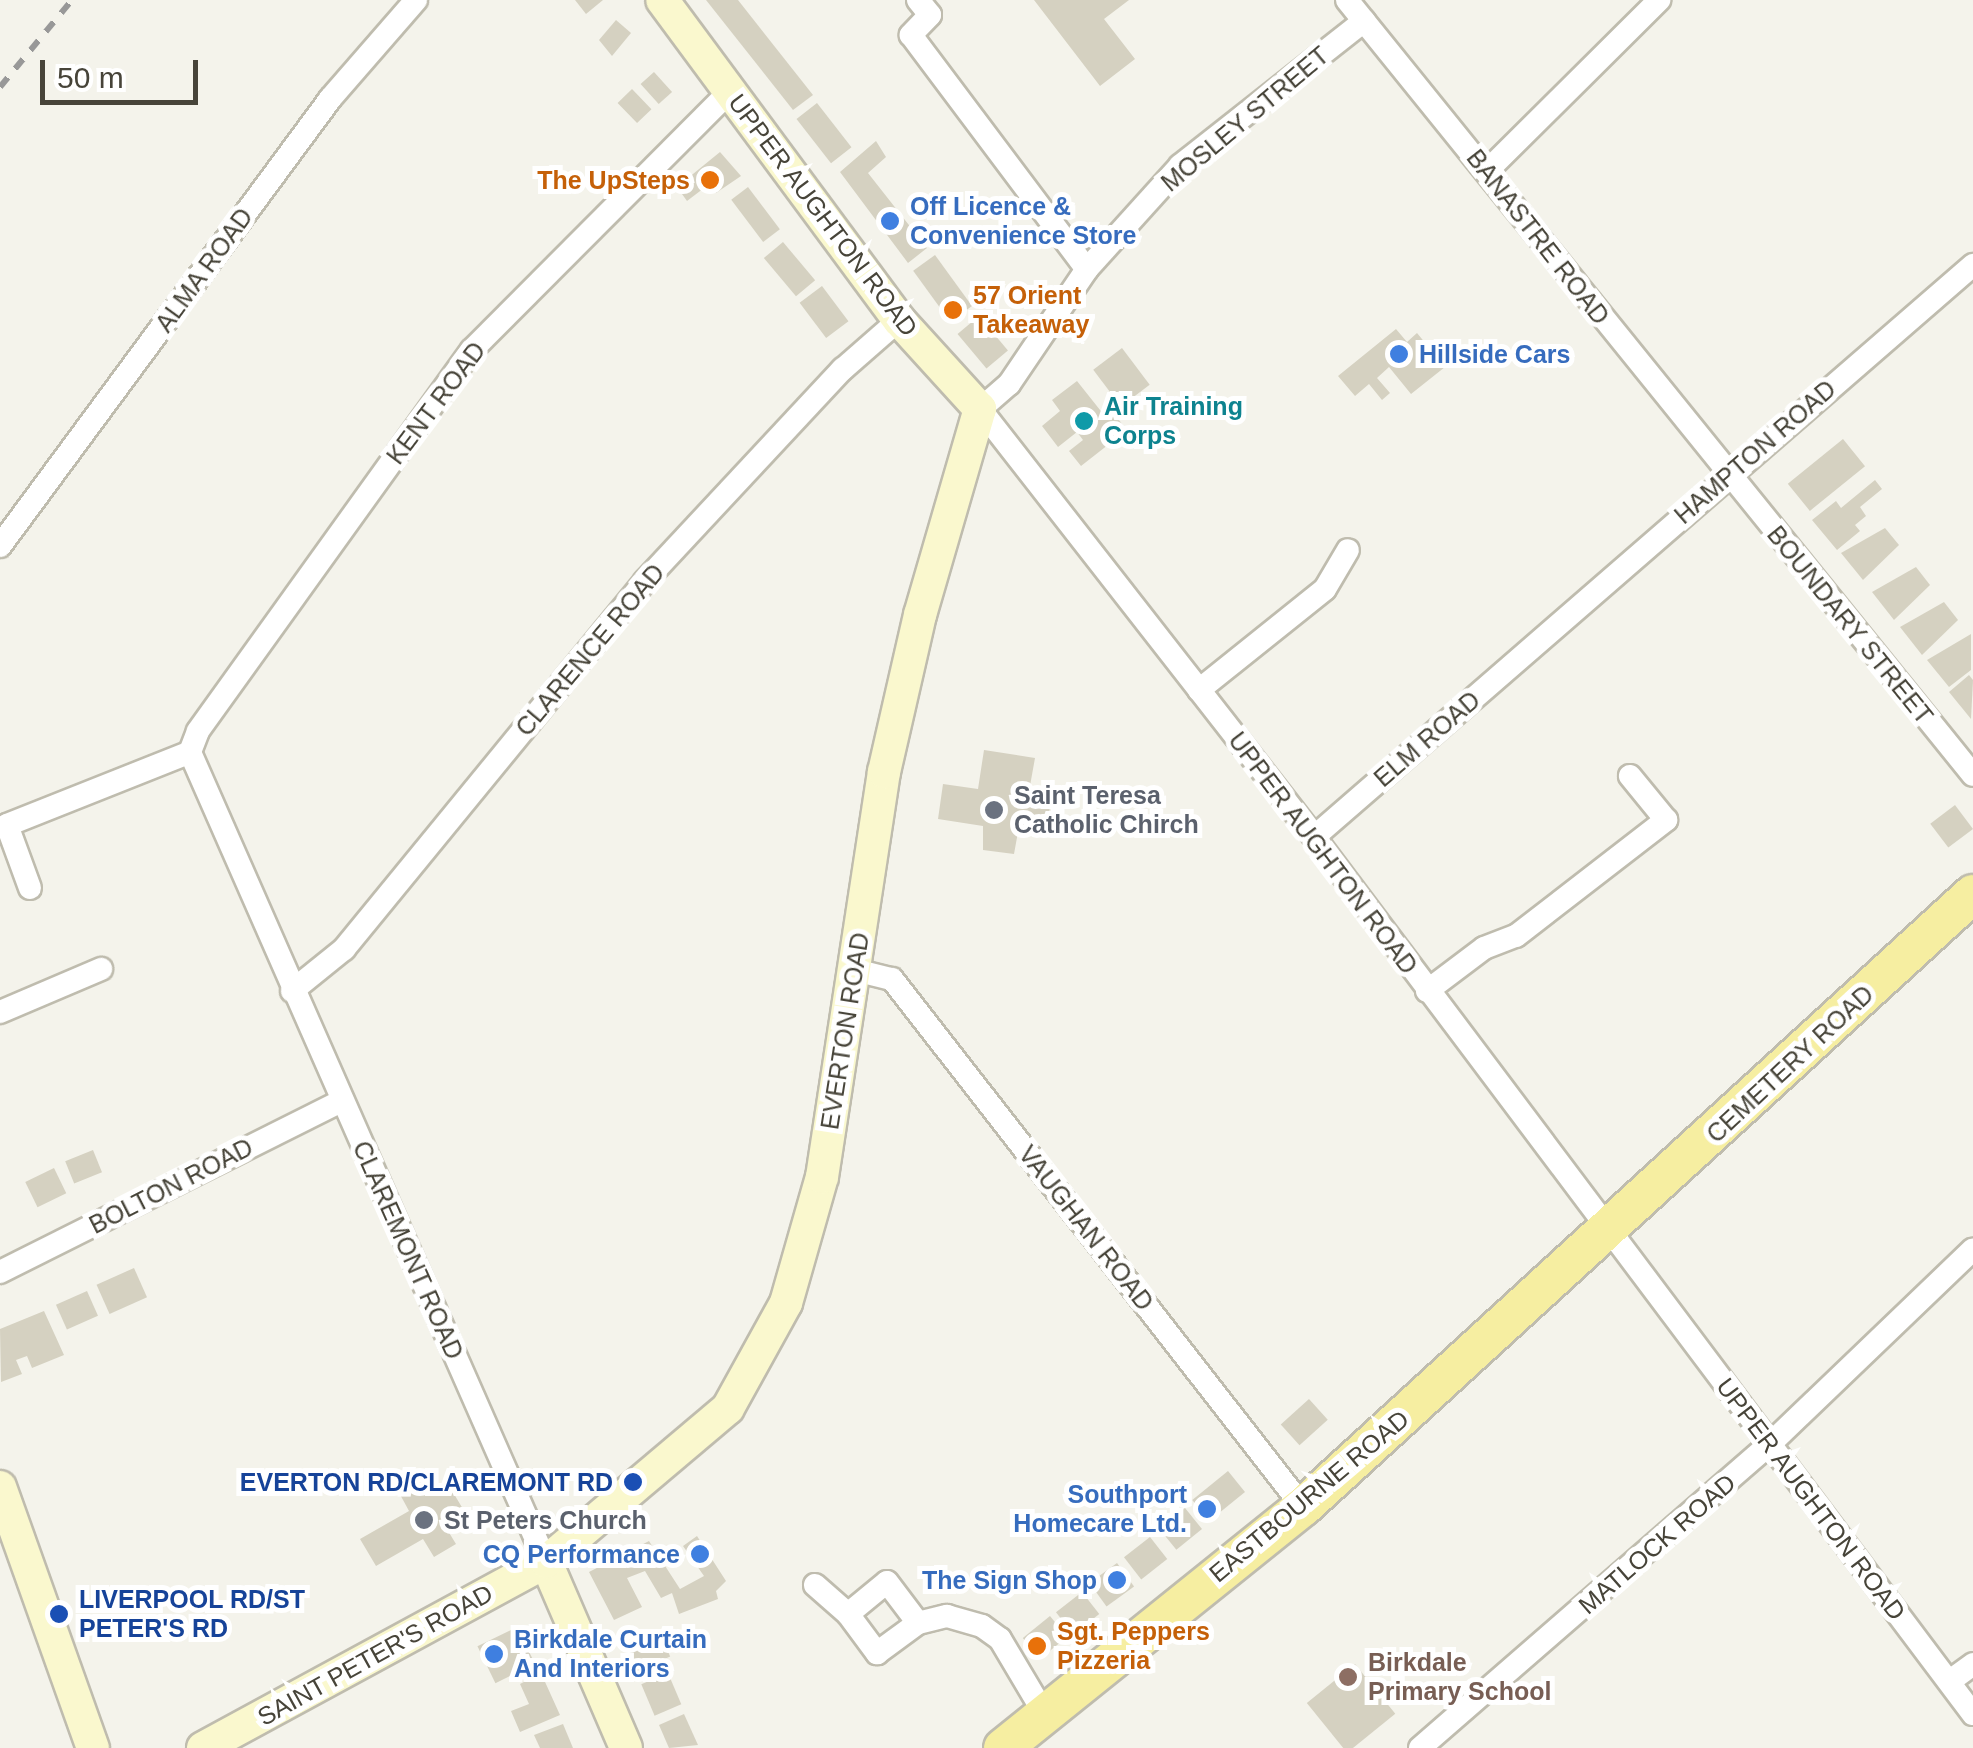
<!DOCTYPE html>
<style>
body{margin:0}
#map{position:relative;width:1973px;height:1748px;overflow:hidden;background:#f4f3eb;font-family:Arial,sans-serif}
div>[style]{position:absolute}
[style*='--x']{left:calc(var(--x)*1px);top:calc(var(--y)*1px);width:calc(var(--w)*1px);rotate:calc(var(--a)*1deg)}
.building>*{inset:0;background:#d5d1c1;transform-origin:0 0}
.roads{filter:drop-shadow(2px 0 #bfbcae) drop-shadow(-2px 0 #bfbcae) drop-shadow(0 2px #bfbcae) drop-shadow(0 -2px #bfbcae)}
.street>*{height:22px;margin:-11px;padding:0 11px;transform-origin:11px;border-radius:11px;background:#fff}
.secondary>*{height:32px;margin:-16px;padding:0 16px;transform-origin:16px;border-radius:16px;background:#faf8ce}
.primary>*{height:38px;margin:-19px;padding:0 19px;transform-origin:19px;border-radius:19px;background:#f6eea1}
.rail>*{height:6px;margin-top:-3px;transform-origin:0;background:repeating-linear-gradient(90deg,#989898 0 12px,transparent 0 24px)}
.dots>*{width:28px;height:28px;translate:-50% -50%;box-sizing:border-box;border:5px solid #fff;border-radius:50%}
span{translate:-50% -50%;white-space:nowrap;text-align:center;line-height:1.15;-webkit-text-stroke:10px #fff;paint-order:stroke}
.street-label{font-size:25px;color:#474439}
.food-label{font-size:25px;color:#c56008;font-weight:700}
.right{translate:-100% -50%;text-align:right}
.left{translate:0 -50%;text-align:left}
.shop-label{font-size:25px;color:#366cbe;font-weight:700}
.culture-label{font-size:25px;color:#0d838f;font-weight:700}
.worship-label{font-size:25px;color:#5b616d;font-weight:700}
.transit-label{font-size:25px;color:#164399;font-weight:700}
.education-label{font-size:25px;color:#785e54;font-weight:700}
.scale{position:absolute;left:40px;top:60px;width:158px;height:45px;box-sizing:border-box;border:5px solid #474439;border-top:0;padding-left:12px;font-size:30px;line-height:35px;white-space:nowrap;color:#474439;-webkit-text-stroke:8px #fff;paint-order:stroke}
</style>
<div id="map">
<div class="building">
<div style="clip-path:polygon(575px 0,603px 0,586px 14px)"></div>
<div style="clip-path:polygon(706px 0,738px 0,813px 95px,793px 110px)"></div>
<div style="clip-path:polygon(1034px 0,1129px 0,1104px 19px,1135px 59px,1100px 86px)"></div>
<div style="clip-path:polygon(616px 20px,631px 33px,612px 56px,599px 40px)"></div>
<div style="left:654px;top:72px;width:27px;height:18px;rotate:48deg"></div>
<div style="left:632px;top:89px;width:28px;height:20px;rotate:46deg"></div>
<div style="left:817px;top:103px;width:56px;height:26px;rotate:52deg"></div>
<div style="clip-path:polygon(876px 141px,886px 157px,868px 173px,927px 248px,908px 263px,840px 172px)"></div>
<div style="clip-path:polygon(720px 152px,741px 176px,716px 193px,708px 185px,687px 201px,677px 187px)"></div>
<div style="left:748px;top:187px;width:53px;height:21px;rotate:53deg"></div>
<div style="left:783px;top:242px;width:50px;height:25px;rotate:50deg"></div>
<div style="left:935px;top:255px;width:63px;height:27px;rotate:54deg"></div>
<div style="left:822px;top:286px;width:44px;height:28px;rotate:53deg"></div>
<div style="left:979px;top:316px;width:45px;height:28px;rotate:50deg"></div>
<div style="clip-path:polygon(1396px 329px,1407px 342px,1417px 333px,1445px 367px,1411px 394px,1389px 367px,1377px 378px,1390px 393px,1382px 400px,1369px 384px,1355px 396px,1338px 376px)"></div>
<div style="left:1122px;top:348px;width:46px;height:36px;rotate:53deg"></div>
<div style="clip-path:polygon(1077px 381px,1104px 415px,1111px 410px,1127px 430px,1081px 466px,1069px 451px,1083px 440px,1077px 432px,1058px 447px,1042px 426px,1060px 411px,1052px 400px)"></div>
<div style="left:1843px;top:439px;width:35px;height:71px;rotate:51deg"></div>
<div style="clip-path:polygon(1875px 480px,1882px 489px,1860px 507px,1866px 516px,1855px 525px,1860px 531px,1837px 550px,1812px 520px,1836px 501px,1841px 508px)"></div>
<div style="clip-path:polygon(1885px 528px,1899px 545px,1863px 580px,1841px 553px)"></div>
<div style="clip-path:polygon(1916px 567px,1930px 585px,1894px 620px,1872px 592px)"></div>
<div style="clip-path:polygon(1944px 602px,1958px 620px,1922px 655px,1900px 627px)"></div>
<div style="clip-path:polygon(1971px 634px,1971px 670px,1949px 687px,1927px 660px)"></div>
<div style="clip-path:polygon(1969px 675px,1973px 680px,1971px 719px,1949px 692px)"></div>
<div style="clip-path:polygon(984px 750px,1035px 758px,1028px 797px,1051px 801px,1045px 836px,1018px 832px,1014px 854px,983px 850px,983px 826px,938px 819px,943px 784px,978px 789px)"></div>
<div style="left:1955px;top:805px;width:30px;height:31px;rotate:53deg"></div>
<div style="left:93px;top:1150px;width:24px;height:30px;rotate:68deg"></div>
<div style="left:54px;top:1168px;width:28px;height:32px;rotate:64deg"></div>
<div style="left:134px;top:1268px;width:32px;height:41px;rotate:66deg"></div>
<div style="left:87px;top:1291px;width:27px;height:34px;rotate:66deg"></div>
<div style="clip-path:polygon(44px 1311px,64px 1355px,32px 1368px,27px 1356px,16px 1360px,22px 1374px,1px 1382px,0 1329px)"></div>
<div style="left:1309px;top:1399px;width:28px;height:38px;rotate:48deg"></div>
<div style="left:1228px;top:1471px;width:27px;height:46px;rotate:51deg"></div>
<div style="clip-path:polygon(420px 1473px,432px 1494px,448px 1484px,466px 1514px,445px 1526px,456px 1544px,434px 1557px,423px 1539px,376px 1566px,360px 1539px,409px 1511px,396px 1487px)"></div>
<div style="left:1185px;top:1508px;width:27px;height:33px;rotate:51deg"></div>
<div style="clip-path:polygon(697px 1536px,726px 1581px,716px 1591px,718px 1599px,679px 1614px,672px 1593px,661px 1598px,645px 1571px,627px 1578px,642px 1607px,614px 1620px,589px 1572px,649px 1541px,680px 1589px,704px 1576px,683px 1546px)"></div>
<div style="left:1150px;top:1537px;width:28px;height:33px;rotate:52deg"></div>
<div style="left:1117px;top:1563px;width:29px;height:34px;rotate:54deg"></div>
<div style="left:1082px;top:1592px;width:28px;height:33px;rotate:52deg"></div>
<div style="left:1050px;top:1616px;width:27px;height:35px;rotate:51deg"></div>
<div style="left:517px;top:1627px;width:41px;height:44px;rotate:64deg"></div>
<div style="left:658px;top:1629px;width:30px;height:36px;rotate:66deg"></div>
<div style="left:1355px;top:1664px;width:64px;height:62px;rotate:51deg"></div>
<div style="clip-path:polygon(541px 1673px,560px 1715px,520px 1732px,511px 1711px,529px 1704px,520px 1684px)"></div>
<div style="left:668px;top:1673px;width:34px;height:29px;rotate:67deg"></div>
<div style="clip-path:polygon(684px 1714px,698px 1745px,669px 1748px,659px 1725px)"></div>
<div style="clip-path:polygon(563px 1724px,573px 1748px,540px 1748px,534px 1735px)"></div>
</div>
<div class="roads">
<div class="street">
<div style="--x:918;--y:0;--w:19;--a:51"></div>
<div style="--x:930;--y:15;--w:28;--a:134"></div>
<div style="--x:911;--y:35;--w:293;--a:53.1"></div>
<div style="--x:1347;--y:0;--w:996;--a:51.07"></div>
<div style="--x:1364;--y:21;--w:234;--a:141.8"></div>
<div style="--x:1180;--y:166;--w:139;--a:132.1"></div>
<div style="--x:1087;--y:269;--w:139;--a:124.1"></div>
<div style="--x:1009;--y:384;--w:38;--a:139"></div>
<div style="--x:980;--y:409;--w:543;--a:52.03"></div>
<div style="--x:1314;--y:837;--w:1097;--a:53.08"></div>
<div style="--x:1487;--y:171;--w:243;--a:-44.8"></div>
<div style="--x:0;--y:546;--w:556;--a:-53.56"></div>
<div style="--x:330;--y:99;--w:131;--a:-49"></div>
<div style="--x:1199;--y:690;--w:161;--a:-38.7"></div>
<div style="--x:1325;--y:589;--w:45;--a:-59.5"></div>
<div style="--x:1314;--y:837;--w:873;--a:-40.96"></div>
<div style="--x:30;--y:888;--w:67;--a:-110.1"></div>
<div style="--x:7;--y:825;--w:197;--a:-21.7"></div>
<div style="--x:855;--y:970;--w:38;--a:14"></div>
<div style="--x:892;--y:979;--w:669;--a:52.1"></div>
<div style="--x:292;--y:991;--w:67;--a:-38.9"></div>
<div style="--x:344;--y:949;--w:475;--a:-50.7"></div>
<div style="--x:645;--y:581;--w:290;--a:-47"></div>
<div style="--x:843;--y:369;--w:74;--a:-41.2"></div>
<div style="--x:1427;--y:991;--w:71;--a:-37"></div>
<div style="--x:1484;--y:948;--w:34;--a:-21"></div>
<div style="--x:1516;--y:936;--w:190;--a:-37.7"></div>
<div style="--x:1666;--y:820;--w:57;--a:-129.3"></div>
<div style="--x:0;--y:1012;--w:110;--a:-23.1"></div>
<div style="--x:0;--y:1272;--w:382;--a:-26.6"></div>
<div style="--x:546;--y:1562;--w:885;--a:-113.73"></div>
<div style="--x:190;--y:752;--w:22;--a:-69"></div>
<div style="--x:198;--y:731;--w:469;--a:-54.3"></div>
<div style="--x:472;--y:350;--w:364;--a:-45.1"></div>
<div style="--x:815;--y:1585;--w:44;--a:41.3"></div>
<div style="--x:848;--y:1614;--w:50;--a:-39.4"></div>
<div style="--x:887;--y:1582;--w:51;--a:52.9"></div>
<div style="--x:918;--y:1623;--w:30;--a:-14"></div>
<div style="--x:947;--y:1616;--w:36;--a:16"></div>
<div style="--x:982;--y:1626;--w:22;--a:36"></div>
<div style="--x:1000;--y:1639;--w:86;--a:59.3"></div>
<div style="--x:848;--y:1614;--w:49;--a:53.4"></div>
<div style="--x:877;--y:1653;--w:51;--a:-36.2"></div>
<div style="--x:1950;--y:1681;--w:29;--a:-36"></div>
<div style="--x:1420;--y:1748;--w:464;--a:-41"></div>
<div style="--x:1770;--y:1444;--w:281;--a:-43.8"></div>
</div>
<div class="secondary">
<div style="--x:0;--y:1487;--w:277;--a:70.4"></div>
<div style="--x:546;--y:1562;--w:202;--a:66.7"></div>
<div style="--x:203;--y:1748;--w:390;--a:-28.5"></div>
<div style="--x:546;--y:1562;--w:238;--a:-40.2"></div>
<div style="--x:728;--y:1408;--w:120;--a:-61.1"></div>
<div style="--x:786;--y:1303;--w:131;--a:-74.1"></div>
<div style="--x:822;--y:1177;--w:410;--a:-81.3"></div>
<div style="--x:884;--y:772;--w:161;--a:-77.1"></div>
<div style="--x:920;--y:615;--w:215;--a:-73.8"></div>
<div style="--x:980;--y:409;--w:120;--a:-132.3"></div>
<div style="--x:899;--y:320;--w:398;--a:-126.5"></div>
</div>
<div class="primary">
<div style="--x:1003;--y:1748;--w:385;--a:-38.8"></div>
<div style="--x:1303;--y:1507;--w:908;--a:-42.46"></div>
</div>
</div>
<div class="rail">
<div style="--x:0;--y:87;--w:113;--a:-50.4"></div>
</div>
<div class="dots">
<div style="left:710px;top:180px;background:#e8710a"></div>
<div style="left:890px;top:221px;background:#3f7fe0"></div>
<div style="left:953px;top:310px;background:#e8710a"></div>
<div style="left:1399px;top:354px;background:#3f7fe0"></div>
<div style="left:1084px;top:421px;background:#0f9aa8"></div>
<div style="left:994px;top:810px;background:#6b7280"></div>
<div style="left:633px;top:1482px;background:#1a4fb4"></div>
<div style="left:1207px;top:1509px;background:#3f7fe0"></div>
<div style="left:424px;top:1520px;background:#6b7280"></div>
<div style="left:700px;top:1554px;background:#3f7fe0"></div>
<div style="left:1117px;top:1580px;background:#3f7fe0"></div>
<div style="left:59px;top:1614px;background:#1a4fb4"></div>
<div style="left:1037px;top:1646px;background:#e8710a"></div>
<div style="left:494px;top:1654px;background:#3f7fe0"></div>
<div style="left:1348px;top:1677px;background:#8d6e63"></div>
</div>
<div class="street-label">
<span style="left:1245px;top:119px;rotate:-40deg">MOSLEY STREET</span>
<span style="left:823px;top:215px;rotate:53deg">UPPER AUGHTON ROAD</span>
<span style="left:1538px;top:237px;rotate:52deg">BANASTRE ROAD</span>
<span style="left:204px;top:270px;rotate:-54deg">ALMA ROAD</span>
<span style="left:436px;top:403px;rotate:-53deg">KENT ROAD</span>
<span style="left:1755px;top:452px;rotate:-41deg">HAMPTON ROAD</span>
<span style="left:1850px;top:625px;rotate:51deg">BOUNDARY STREET</span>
<span style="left:590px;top:650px;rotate:-50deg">CLARENCE ROAD</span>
<span style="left:1427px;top:739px;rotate:-41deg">ELM ROAD</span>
<span style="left:1323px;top:853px;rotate:53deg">UPPER AUGHTON ROAD</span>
<span style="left:845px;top:1031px;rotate:-81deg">EVERTON ROAD</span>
<span style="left:1790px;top:1064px;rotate:-43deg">CEMETERY ROAD</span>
<span style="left:171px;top:1186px;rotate:-27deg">BOLTON ROAD</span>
<span style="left:1086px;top:1228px;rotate:52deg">VAUGHAN ROAD</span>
<span style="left:408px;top:1250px;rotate:66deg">CLAREMONT ROAD</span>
<span style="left:1309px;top:1496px;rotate:-40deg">EASTBOURNE ROAD</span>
<span style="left:1811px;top:1499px;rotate:53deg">UPPER AUGHTON ROAD</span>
<span style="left:1657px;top:1544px;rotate:-41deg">MATLOCK ROAD</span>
<span style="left:375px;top:1655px;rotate:-29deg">SAINT PETER'S ROAD</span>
</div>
<div class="food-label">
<span class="right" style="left:690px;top:180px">The UpSteps</span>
<span class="left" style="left:973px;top:310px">57 Orient<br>Takeaway</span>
<span class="left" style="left:1057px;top:1646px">Sgt. Peppers<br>Pizzeria</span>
</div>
<div class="shop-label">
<span class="left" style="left:910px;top:221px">Off Licence &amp;<br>Convenience Store</span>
<span class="left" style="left:1419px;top:354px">Hillside Cars</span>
<span class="right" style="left:1187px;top:1509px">Southport<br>Homecare Ltd.</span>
<span class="right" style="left:680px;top:1554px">CQ Performance</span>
<span class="right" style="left:1097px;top:1580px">The Sign Shop</span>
<span class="left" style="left:514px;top:1654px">Birkdale Curtain<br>And Interiors</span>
</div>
<div class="culture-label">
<span class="left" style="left:1104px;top:421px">Air Training<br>Corps</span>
</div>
<div class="worship-label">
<span class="left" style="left:1014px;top:810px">Saint Teresa<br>Catholic Chirch</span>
<span class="left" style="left:444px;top:1520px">St Peters Church</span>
</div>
<div class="transit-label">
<span class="right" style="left:613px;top:1482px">EVERTON RD/CLAREMONT RD</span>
<span class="left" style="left:79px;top:1614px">LIVERPOOL RD/ST<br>PETER'S RD</span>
</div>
<div class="education-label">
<span class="left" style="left:1368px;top:1677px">Birkdale<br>Primary School</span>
</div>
<div class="scale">50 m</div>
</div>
